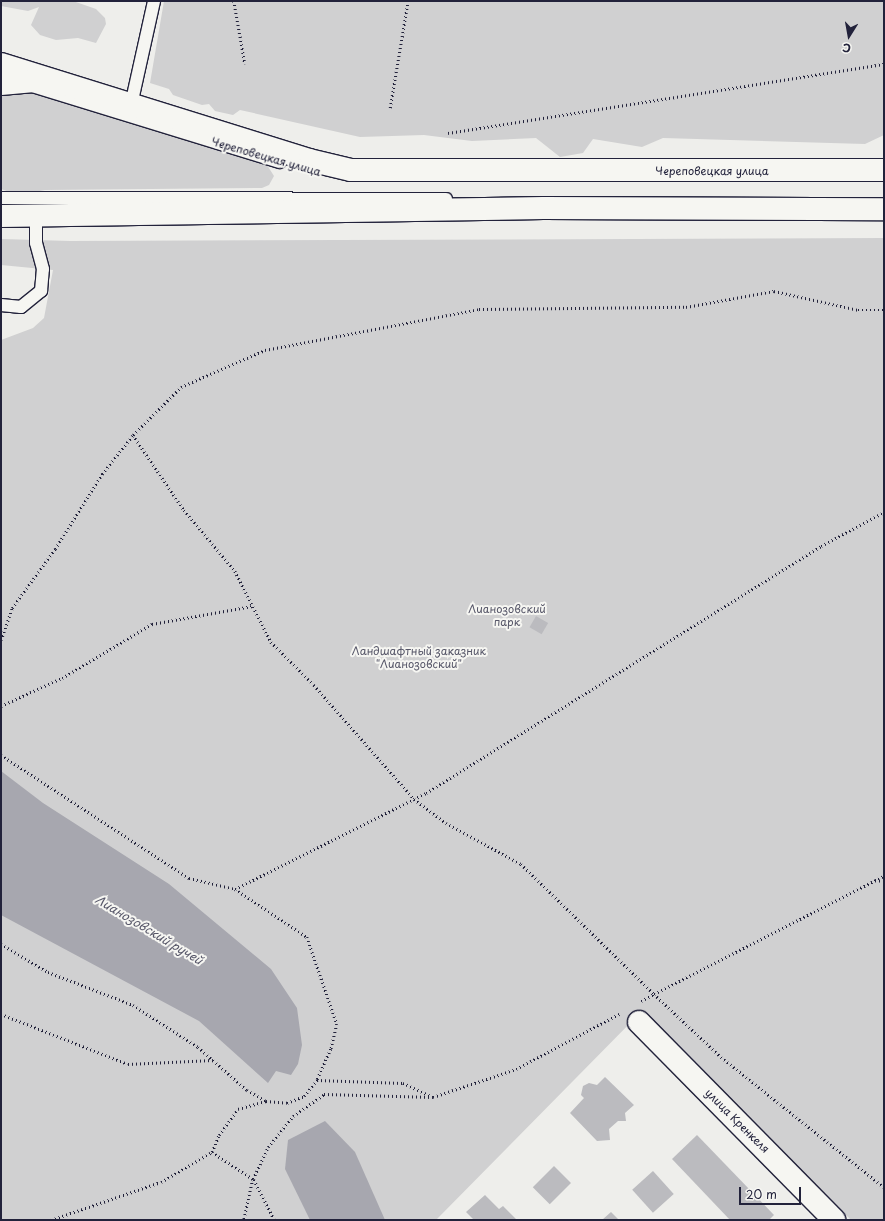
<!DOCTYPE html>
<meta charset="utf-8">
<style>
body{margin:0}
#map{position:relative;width:885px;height:1221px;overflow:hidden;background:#eeeeeb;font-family:"Playpen Sans",sans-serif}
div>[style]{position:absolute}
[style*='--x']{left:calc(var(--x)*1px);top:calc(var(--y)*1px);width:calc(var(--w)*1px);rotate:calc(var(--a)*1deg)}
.green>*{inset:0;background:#d0d0d1}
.water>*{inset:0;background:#a7a7af}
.building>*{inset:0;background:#bbbbbf;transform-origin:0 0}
.path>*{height:2.5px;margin-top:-1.25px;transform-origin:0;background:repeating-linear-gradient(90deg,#22223b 0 1px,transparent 0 4px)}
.roads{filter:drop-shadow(1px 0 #22223b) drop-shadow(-1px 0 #22223b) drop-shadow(0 1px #22223b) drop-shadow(0 -1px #22223b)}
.lane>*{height:12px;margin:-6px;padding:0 6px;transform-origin:6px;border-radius:6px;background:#f6f6f2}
.street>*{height:22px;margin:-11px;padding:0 11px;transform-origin:11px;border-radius:11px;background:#f6f6f2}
.secondary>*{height:22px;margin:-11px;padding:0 11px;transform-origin:11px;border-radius:11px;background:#f6f6f2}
span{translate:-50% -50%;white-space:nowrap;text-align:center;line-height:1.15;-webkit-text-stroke:4px #f6f6f2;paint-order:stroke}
.street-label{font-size:11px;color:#22223b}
.park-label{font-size:11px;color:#565668}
.water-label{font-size:12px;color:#575769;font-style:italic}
.frame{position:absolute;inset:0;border:2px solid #22223b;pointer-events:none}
.north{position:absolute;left:829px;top:16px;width:40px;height:40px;-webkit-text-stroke:3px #f6f6f2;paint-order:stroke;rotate:191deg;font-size:11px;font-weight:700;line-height:16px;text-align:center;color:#22223b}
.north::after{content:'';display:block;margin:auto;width:14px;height:18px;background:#22223b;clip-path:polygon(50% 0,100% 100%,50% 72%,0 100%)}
.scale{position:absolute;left:739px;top:1187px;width:62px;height:18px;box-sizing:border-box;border:2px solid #22223b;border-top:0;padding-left:5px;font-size:12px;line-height:14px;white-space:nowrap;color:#22223b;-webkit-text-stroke:3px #f6f6f2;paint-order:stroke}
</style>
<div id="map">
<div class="green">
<div style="clip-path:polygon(1px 1px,73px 1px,96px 9px,105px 18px,106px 24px,96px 43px,78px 38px,56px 40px,40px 35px,31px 25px,39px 7px,28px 11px,1px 6px)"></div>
<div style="clip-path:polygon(164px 1px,884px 1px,884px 135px,865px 144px,663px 138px,642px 147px,593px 139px,583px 153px,560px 157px,536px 138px,472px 141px,424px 135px,360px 137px,240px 110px,233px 115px,215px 111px,209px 104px,202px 105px,173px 95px,169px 89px,150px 83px)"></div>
<div style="clip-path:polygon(21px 90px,267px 165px,274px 176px,269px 185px,262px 188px,45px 190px,18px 195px,1px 189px,1px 91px)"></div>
<div style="clip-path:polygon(884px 238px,884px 1220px,851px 1220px,642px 1011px,436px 1220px,1px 1220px,1px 340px,33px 328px,44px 318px,53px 270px,1px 265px,1px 239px,70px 241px)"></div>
</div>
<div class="water">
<div style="clip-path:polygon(1px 771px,43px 803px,169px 884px,271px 969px,297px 1008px,302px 1045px,298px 1064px,291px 1075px,276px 1071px,268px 1083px,199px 1021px,1px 915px)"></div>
<div style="clip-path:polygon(325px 1121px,355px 1152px,385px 1220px,310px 1220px,285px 1169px,288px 1140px)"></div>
</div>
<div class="building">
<div style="left:536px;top:616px;width:14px;height:13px;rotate:30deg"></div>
<div style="clip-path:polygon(605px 1077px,634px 1105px,625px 1113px,626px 1121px,618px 1121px,609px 1129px,610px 1140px,597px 1141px,570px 1113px,584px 1098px,581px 1095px,583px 1086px,589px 1083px,597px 1085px)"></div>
<div style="clip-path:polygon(697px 1135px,774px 1215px,769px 1220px,730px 1220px,672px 1159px)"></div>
<div style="left:554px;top:1166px;width:24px;height:30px;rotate:45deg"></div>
<div style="left:653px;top:1171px;width:31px;height:28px;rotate:48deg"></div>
<div style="clip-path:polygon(485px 1195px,499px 1209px,503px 1206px,517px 1220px,474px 1220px,466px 1212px)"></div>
<div style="clip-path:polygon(611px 1212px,619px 1220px,602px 1220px)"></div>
</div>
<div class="path">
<div style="--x:234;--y:1;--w:64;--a:80.1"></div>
<div style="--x:390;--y:108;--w:109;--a:-80.5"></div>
<div style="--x:448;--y:133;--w:441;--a:-9"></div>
<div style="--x:133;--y:435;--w:68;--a:-45"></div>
<div style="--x:181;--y:387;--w:92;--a:-23.8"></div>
<div style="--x:265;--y:350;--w:218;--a:-10.8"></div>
<div style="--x:479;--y:309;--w:207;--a:-0.6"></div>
<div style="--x:686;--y:307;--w:89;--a:-10.3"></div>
<div style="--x:774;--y:291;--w:86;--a:12.7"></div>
<div style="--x:858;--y:310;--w:26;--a:0"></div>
<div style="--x:1;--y:640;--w:34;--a:-71"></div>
<div style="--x:12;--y:608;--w:73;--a:-53.9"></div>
<div style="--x:55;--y:549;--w:89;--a:-57.9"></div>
<div style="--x:102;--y:474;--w:50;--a:-51.5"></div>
<div style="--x:133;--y:435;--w:91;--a:55.8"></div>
<div style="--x:184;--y:510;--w:80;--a:50.1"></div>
<div style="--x:235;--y:571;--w:80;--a:63.1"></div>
<div style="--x:271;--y:642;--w:61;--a:45"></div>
<div style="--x:314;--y:685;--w:152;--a:48.7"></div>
<div style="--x:414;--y:799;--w:40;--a:37"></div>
<div style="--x:446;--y:823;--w:85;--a:28.7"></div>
<div style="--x:521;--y:864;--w:186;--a:44.3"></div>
<div style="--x:654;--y:994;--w:259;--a:-27.2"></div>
<div style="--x:1;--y:706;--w:67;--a:-24.7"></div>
<div style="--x:62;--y:678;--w:105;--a:-31"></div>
<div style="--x:152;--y:624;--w:102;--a:-10.2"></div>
<div style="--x:1;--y:755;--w:225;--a:33.2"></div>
<div style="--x:189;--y:878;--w:47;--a:13.4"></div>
<div style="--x:235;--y:889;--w:87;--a:33.7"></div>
<div style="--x:307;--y:937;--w:92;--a:71"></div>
<div style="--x:337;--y:1024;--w:26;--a:103"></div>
<div style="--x:331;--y:1049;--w:34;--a:114"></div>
<div style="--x:317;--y:1080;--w:86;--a:2"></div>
<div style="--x:403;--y:1083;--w:31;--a:25"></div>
<div style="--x:875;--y:880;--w:9;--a:6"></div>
<div style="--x:235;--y:889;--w:214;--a:-26.7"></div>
<div style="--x:426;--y:793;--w:466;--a:-32"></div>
<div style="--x:821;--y:546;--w:72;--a:-28.4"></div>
<div style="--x:1;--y:944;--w:55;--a:30.8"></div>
<div style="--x:48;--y:972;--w:91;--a:21.2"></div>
<div style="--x:133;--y:1005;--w:77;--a:32.9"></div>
<div style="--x:198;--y:1047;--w:65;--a:41.3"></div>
<div style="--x:247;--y:1090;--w:22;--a:30"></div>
<div style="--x:266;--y:1101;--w:21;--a:5"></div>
<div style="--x:287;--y:1103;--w:18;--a:-22"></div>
<div style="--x:304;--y:1096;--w:21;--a:-51"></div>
<div style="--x:641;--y:1001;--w:15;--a:-28"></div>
<div style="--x:654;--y:994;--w:92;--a:43.2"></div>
<div style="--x:721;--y:1057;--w:208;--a:38.6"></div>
<div style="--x:1;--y:1014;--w:136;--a:21.5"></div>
<div style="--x:128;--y:1064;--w:85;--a:-2.7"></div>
<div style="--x:212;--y:1152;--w:49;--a:33.4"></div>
<div style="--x:253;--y:1179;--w:42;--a:102.4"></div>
<div style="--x:51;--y:1220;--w:116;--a:-19.1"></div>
<div style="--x:161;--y:1182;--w:59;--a:-30.5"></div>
<div style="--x:212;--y:1152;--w:18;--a:-68"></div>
<div style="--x:219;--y:1135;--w:32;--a:-54"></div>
<div style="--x:238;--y:1109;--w:29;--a:-16"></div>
<div style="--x:274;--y:1220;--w:46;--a:-117.1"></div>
<div style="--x:253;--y:1179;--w:35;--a:-65"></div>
<div style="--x:268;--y:1147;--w:40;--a:-51"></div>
<div style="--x:293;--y:1116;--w:38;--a:-35"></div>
<div style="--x:324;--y:1094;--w:109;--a:1.6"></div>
<div style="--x:433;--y:1097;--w:88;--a:-18.6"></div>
<div style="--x:516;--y:1069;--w:117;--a:-28.1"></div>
</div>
<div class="roads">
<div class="lane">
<div style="--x:29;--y:85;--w:262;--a:17.1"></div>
<div style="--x:131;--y:105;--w:107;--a:-77.5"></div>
<div style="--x:1;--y:198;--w:445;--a:0.1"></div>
<div style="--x:1;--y:305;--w:20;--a:6"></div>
<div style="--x:21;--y:307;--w:26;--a:-39"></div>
<div style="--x:41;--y:291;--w:22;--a:-85"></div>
<div style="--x:43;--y:269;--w:27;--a:-105"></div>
<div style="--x:36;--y:243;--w:27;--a:-90"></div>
</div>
<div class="street">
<div style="--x:639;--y:1022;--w:278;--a:45.4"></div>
</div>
<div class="secondary">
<div style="--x:1;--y:64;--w:323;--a:17.3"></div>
<div style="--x:309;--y:160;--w:43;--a:13.4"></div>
<div style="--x:351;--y:170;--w:533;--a:0"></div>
<div style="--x:1;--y:84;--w:36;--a:-5"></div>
<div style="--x:1;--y:216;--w:543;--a:-0.84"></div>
<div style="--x:544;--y:208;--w:340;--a:0.2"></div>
</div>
</div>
<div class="street-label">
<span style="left:266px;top:157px;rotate:16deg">Череповецкая улица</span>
<span style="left:712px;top:171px">Череповецкая улица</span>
<span style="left:737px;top:1121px;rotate:45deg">улица Кренкеля</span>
</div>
<div class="park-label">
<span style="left:507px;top:616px">Лианозовский<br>парк</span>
<span style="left:419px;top:658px">Ландшафтный заказник<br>"Лианозовский"</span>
</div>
<div class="water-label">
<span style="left:149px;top:930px;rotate:31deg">Лианозовский ручей</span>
</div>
<div class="frame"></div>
<div class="north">С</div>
<div class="scale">20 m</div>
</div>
